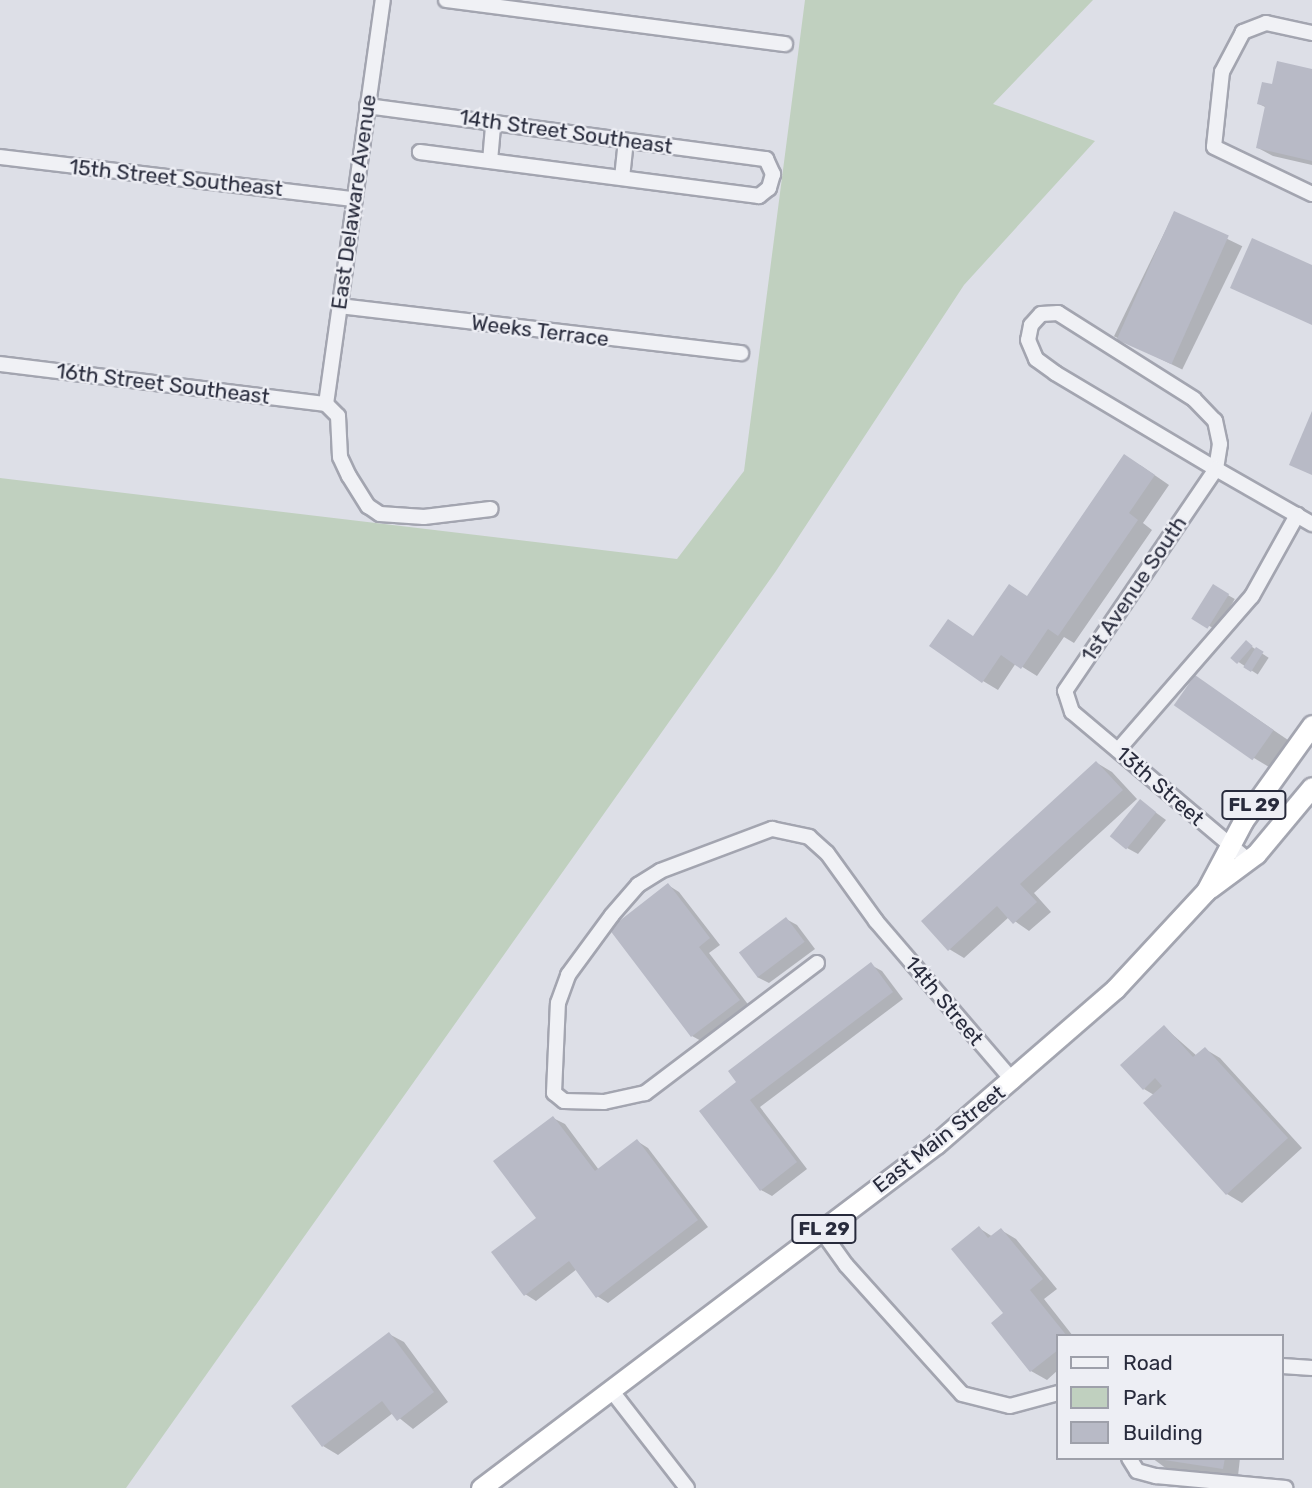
<!DOCTYPE html>
<style>
body{margin:0}
#map{position:relative;width:1312px;height:1488px;overflow:hidden;background:#dddfe7;font-family:Rubik,sans-serif}
div>[style]{position:absolute}
[style*='--x']{left:calc(var(--x)*1px);top:calc(var(--y)*1px);width:calc(var(--w)*1px);rotate:calc(var(--a)*1deg)}
.green>*{inset:0;background:#c0d0bf}
.shadow>*{inset:0;background:#0003;transform-origin:0 0}
.building>*{inset:0;background:#b8bac6;transform-origin:0 0}
.roads{filter:drop-shadow(2px 0 #a3a5b0) drop-shadow(-2px 0 #a3a5b0) drop-shadow(0 2px #a3a5b0) drop-shadow(0 -2px #a3a5b0)}
.minor>*{height:14px;margin:-7px;padding:0 7px;transform-origin:7px;border-radius:7px;background:#f0f1f5}
.highway>*{height:19px;margin:-9.5px;padding:0 9.5px;transform-origin:9.5px;border-radius:9.5px;background:#fff}
span{translate:-50% -50%;white-space:nowrap;text-align:center;line-height:1.15;-webkit-text-stroke:5px #edeef4;paint-order:stroke}
.shield-label span{padding:2px 5px;background:#edeef4;border:2px solid;border-radius:5px;-webkit-text-stroke-width:0}
.shield-label{font-size:19px;color:#282b3c;font-weight:700}
.street-label{font-size:21px;color:#282b3c}
.legend{position:absolute;left:1056px;top:1334px;width:228px;height:126px;box-sizing:border-box;background:#edeef4;border:2px solid #9ea0aa;margin:0;padding:9px 12px;list-style:none;font-size:21px;color:#282b3c}
.legend li{display:flex;align-items:center;gap:14px;height:35px}
.legend b{width:35px;border:2px solid #9ea0aa}
</style>
<div id="map">
<div class="green">
<div style="clip-path:polygon(805px 0,1093px 0,993px 104px,1095px 141px,964px 285px,776px 571px,126px 1488px,0 1488px,0 478px,677px 559px,744px 471px)"></div>
</div>
<div class="shadow">
<div style="clip-path:polygon(1312px 71px,1312px 165px,1273px 156px,1258px 148px,1267px 108px,1259px 104px,1273px 86px)"></div>
<div style="left:1174px;top:213px;width:76px;height:137px;rotate:26deg"></div>
<div style="clip-path:polygon(1140px 465px,1169px 485px,1143px 523px,1152px 530px,1074px 643px,1064px 637px,1037px 676px,1016px 663px,998px 690px,983px 681px,974px 637px,1028px 597px)"></div>
<div style="left:1214px;top:587px;width:24px;height:36px;rotate:30deg"></div>
<div style="left:1246px;top:643px;width:27px;height:20px;rotate:33deg"></div>
<div style="clip-path:polygon(1196px 677px,1288px 740px,1269px 767px,1254px 758px)"></div>
<div style="clip-path:polygon(1097px 763px,1112px 772px,1137px 799px,1034px 893px,1051px 912px,1029px 931px,1009px 917px,964px 958px,949px 949px)"></div>
<div style="clip-path:polygon(1140px 801px,1166px 820px,1138px 854px,1127px 848px)"></div>
<div style="clip-path:polygon(668px 885px,679px 892px,720px 945px,709px 953px,750px 1007px,703px 1042px,692px 1036px)"></div>
<div style="clip-path:polygon(786px 919px,797px 925px,815px 949px,769px 983px,757px 977px)"></div>
<div style="clip-path:polygon(871px 965px,882px 971px,903px 999px,760px 1107px,807px 1169px,772px 1196px,761px 1190px,739px 1082px)"></div>
<div style="clip-path:polygon(1164px 1027px,1197px 1056px,1205px 1049px,1220px 1058px,1302px 1148px,1242px 1203px,1227px 1194px,1154px 1095px,1144px 1089px)"></div>
<div style="clip-path:polygon(553px 1118px,565px 1124px,599px 1170px,637px 1141px,648px 1148px,708px 1227px,608px 1303px,597px 1296px,577px 1269px,536px 1301px,525px 1294px)"></div>
<div style="clip-path:polygon(979px 1228px,993px 1237px,1001px 1230px,1016px 1239px,1057px 1289px,1044px 1299px,1073px 1336px,1058px 1336px,1058px 1370px,1047px 1380px,1031px 1371px,1005px 1314px)"></div>
<div style="clip-path:polygon(389px 1334px,404px 1342px,448px 1402px,413px 1429px,393px 1413px,338px 1455px,323px 1446px)"></div>
<div style="clip-path:polygon(1152px 1458px,1240px 1458px,1238px 1476px,1167px 1469px)"></div>
</div>
<div class="building">
<div style="clip-path:polygon(1277px 61px,1312px 69px,1312px 161px,1256px 148px,1265px 106px,1257px 104px,1262px 82px,1272px 84px)"></div>
<div style="left:1174px;top:211px;width:60px;height:141px;rotate:24deg"></div>
<div style="clip-path:polygon(1252px 238px,1312px 265px,1312px 325px,1230px 288px)"></div>
<div style="clip-path:polygon(1312px 411px,1312px 475px,1289px 465px)"></div>
<div style="clip-path:polygon(1124px 454px,1155px 475px,1129px 513px,1138px 520px,1058px 636px,1048px 629px,1021px 669px,1001px 655px,982px 683px,929px 646px,948px 619px,973px 636px,1009px 584px,1027px 596px)"></div>
<div style="left:1213px;top:584px;width:19px;height:41px;rotate:32deg"></div>
<div style="left:1246px;top:640px;width:9px;height:24px;rotate:41deg"></div>
<div style="left:1256px;top:647px;width:9px;height:24px;rotate:32deg"></div>
<div style="left:1195px;top:675px;width:96px;height:37px;rotate:35deg"></div>
<div style="clip-path:polygon(1096px 761px,1123px 790px,1020px 884px,1037px 902px,1013px 924px,997px 906px,948px 951px,921px 921px)"></div>
<div style="left:1140px;top:799px;width:21px;height:48px;rotate:39deg"></div>
<div style="clip-path:polygon(668px 883px,710px 938px,699px 947px,740px 1000px,691px 1037px,609px 929px)"></div>
<div style="left:786px;top:917px;width:31px;height:59px;rotate:53deg"></div>
<div style="clip-path:polygon(871px 962px,893px 992px,750px 1100px,797px 1162px,760px 1191px,699px 1111px,736px 1082px,728px 1071px)"></div>
<div style="clip-path:polygon(1164px 1025px,1193px 1057px,1205px 1047px,1288px 1138px,1226px 1195px,1143px 1103px,1162px 1086px,1155px 1078px,1143px 1090px,1120px 1065px)"></div>
<div style="clip-path:polygon(553px 1116px,595px 1171px,637px 1139px,698px 1220px,596px 1298px,569px 1261px,524px 1296px,491px 1252px,536px 1218px,493px 1161px)"></div>
<div style="clip-path:polygon(979px 1226px,988px 1238px,1001px 1228px,1043px 1279px,1030px 1290px,1067px 1336px,1058px 1336px,1058px 1350px,1030px 1372px,991px 1323px,1003px 1313px,951px 1249px)"></div>
<div style="clip-path:polygon(389px 1332px,434px 1392px,397px 1421px,382px 1401px,322px 1447px,291px 1406px)"></div>
<div style="clip-path:polygon(1151px 1458px,1225px 1458px,1223px 1469px)"></div>
</div>
<div class="roads">
<div class="minor">
<div style="--x:446;--y:0;--w:342;--a:7.4"></div>
<div style="--x:1312;--y:33;--w:47;--a:-167.7"></div>
<div style="--x:1266;--y:23;--w:25;--a:159"></div>
<div style="--x:1243;--y:32;--w:45;--a:117.7"></div>
<div style="--x:1222;--y:72;--w:75;--a:96.1"></div>
<div style="--x:1214;--y:147;--w:109;--a:25.6"></div>
<div style="--x:367;--y:106;--w:403;--a:7.6"></div>
<div style="--x:766;--y:159;--w:17;--a:65"></div>
<div style="--x:773;--y:174;--w:15;--a:106"></div>
<div style="--x:769;--y:188;--w:13;--a:141"></div>
<div style="--x:759;--y:196;--w:342;--a:-172.6"></div>
<div style="--x:0;--y:157;--w:355;--a:6.8"></div>
<div style="--x:490;--y:161;--w:38;--a:-85"></div>
<div style="--x:622;--y:178;--w:37;--a:-84"></div>
<div style="--x:340;--y:306;--w:404;--a:6.7"></div>
<div style="--x:0;--y:364;--w:328;--a:7"></div>
<div style="--x:326;--y:404;--w:408;--a:-82"></div>
<div style="--x:326;--y:404;--w:17;--a:45"></div>
<div style="--x:338;--y:416;--w:41;--a:87.2"></div>
<div style="--x:340;--y:457;--w:21;--a:65"></div>
<div style="--x:349;--y:476;--w:36;--a:58"></div>
<div style="--x:368;--y:506;--w:14;--a:34"></div>
<div style="--x:380;--y:514;--w:44;--a:3.9"></div>
<div style="--x:424;--y:517;--w:67;--a:-6.8"></div>
<div style="--x:1118;--y:750;--w:204;--a:-49"></div>
<div style="--x:1252;--y:596;--w:93;--a:-60.9"></div>
<div style="--x:1248;--y:860;--w:230;--a:-139.9"></div>
<div style="--x:1072;--y:712;--w:22;--a:-108"></div>
<div style="--x:1065;--y:691;--w:268;--a:-55.8"></div>
<div style="--x:1216;--y:469;--w:25;--a:-81"></div>
<div style="--x:1220;--y:444;--w:24;--a:-102"></div>
<div style="--x:1215;--y:421;--w:30;--a:-134"></div>
<div style="--x:1194;--y:399;--w:161;--a:-147.7"></div>
<div style="--x:1058;--y:313;--w:17;--a:177"></div>
<div style="--x:1041;--y:314;--w:15;--a:132"></div>
<div style="--x:1031;--y:325;--w:15;--a:101"></div>
<div style="--x:1028;--y:340;--w:21;--a:67"></div>
<div style="--x:1036;--y:359;--w:24;--a:36"></div>
<div style="--x:1055;--y:373;--w:187;--a:30.8"></div>
<div style="--x:1216;--y:469;--w:111;--a:29.8"></div>
<div style="--x:817;--y:963;--w:216;--a:142.9"></div>
<div style="--x:645;--y:1093;--w:42;--a:167.6"></div>
<div style="--x:604;--y:1102;--w:40;--a:-178.6"></div>
<div style="--x:564;--y:1101;--w:13;--a:-141"></div>
<div style="--x:554;--y:1093;--w:90;--a:-87.5"></div>
<div style="--x:558;--y:1003;--w:30;--a:-70"></div>
<div style="--x:568;--y:975;--w:74;--a:-53.7"></div>
<div style="--x:612;--y:915;--w:40;--a:-49"></div>
<div style="--x:638;--y:885;--w:26;--a:-32"></div>
<div style="--x:660;--y:871;--w:120;--a:-20.6"></div>
<div style="--x:772;--y:829;--w:38;--a:12"></div>
<div style="--x:809;--y:837;--w:24;--a:42"></div>
<div style="--x:827;--y:853;--w:84;--a:54.2"></div>
<div style="--x:876;--y:921;--w:211;--a:49.4"></div>
<div style="--x:821;--y:1230;--w:43;--a:54.5"></div>
<div style="--x:846;--y:1265;--w:173;--a:48"></div>
<div style="--x:962;--y:1394;--w:49;--a:14"></div>
<div style="--x:1010;--y:1406;--w:50;--a:-15.2"></div>
<div style="--x:1282;--y:1366;--w:30;--a:4"></div>
<div style="--x:611;--y:1390;--w:124;--a:52.2"></div>
<div style="--x:1129;--y:1458;--w:15;--a:58"></div>
<div style="--x:1137;--y:1471;--w:20;--a:15"></div>
<div style="--x:1156;--y:1476;--w:130;--a:5.3"></div>
</div>
<div class="highway">
<div style="--x:1210;--y:888;--w:57;--a:-36.5"></div>
<div style="--x:1256;--y:854;--w:87;--a:-50.1"></div>
<div style="--x:481;--y:1488;--w:570;--a:-37.09"></div>
<div style="--x:936;--y:1144;--w:237;--a:-40.9"></div>
<div style="--x:1115;--y:989;--w:134;--a:-47.1"></div>
<div style="--x:1206;--y:891;--w:79;--a:-62.1"></div>
<div style="--x:1243;--y:821;--w:118;--a:-54.3"></div>
</div>
</div>
<div class="shield-label">
<span style="left:1254px;top:805px">FL 29</span>
<span style="left:824px;top:1229px">FL 29</span>
</div>
<div class="street-label">
<span style="left:566px;top:132px;rotate:8deg">14th Street Southeast</span>
<span style="left:176px;top:178px;rotate:6deg">15th Street Southeast</span>
<span style="left:354px;top:202px;rotate:-82deg">East Delaware Avenue</span>
<span style="left:540px;top:331px;rotate:7deg">Weeks Terrace</span>
<span style="left:163px;top:384px;rotate:7deg">16th Street Southeast</span>
<span style="left:1134px;top:589px;rotate:-56deg">1st Avenue South</span>
<span style="left:1160px;top:786px;rotate:41deg">13th Street</span>
<span style="left:944px;top:1001px;rotate:50deg">14th Street</span>
<span style="left:939px;top:1139px;rotate:-38deg">East Main Street</span>
</div>
<ul class="legend">
<li><b style="height:9px;background:#f0f1f5"></b>Road</li>
<li><b style="height:19px;background:#c0d0bf"></b>Park</li>
<li><b style="height:19px;background:#b8bac6"></b>Building</li>
</ul>
</div>
